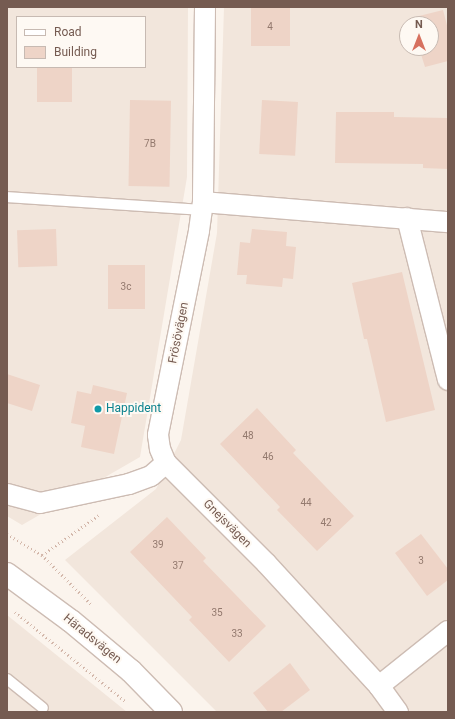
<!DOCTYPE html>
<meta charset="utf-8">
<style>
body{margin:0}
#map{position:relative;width:455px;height:719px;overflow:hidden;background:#fbf4ed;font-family:Roboto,sans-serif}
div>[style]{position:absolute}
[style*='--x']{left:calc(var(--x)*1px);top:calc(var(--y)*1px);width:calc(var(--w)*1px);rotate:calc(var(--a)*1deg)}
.residential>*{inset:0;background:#f2e6dc}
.building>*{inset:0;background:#eed4c7;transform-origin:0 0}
.path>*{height:2.5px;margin-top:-1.25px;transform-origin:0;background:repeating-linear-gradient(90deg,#d3b7aa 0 1px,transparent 0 4px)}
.roads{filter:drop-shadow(1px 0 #cdbcb3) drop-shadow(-1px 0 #cdbcb3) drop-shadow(0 1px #cdbcb3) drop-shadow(0 -1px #cdbcb3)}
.lane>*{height:10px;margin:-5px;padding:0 5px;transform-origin:5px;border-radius:5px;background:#fff}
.street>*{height:20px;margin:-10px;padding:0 10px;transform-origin:10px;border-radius:10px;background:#fff}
.secondary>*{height:22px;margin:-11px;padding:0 11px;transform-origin:11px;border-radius:11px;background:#fff}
.dots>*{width:11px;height:11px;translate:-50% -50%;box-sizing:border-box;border:2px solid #fef9f3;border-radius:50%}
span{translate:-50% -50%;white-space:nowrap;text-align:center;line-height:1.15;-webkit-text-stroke:4px #fef9f3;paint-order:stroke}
.number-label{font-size:10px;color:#93796e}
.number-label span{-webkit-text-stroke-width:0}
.street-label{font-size:12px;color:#755b51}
.culture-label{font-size:12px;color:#0d838f}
.left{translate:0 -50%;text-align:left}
.frame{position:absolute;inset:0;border:8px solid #755b51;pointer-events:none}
.legend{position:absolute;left:16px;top:16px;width:130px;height:52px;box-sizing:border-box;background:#fef9f3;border:1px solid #c7bab2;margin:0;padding:5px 7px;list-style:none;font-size:12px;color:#755b51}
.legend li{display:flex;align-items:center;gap:8px;height:20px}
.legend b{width:20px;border:1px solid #c7bab2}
.north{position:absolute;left:399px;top:16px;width:40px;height:40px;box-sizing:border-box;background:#fef9f3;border:1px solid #c7bab2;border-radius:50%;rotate:0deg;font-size:11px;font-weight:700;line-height:16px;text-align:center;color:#755b51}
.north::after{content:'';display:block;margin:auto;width:14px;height:18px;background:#d7715f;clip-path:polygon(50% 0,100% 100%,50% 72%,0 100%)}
</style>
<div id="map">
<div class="residential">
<div style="clip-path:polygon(evenodd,7px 7px,188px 7px,187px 177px,140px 457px,22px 525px,7px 516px,7px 7px,17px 17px,145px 17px,145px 67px,17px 67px,17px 17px)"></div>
<div style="clip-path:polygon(evenodd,224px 7px,448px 7px,448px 712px,217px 712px,65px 560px,156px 489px,181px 440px,217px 233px,224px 7px,407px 24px,431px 24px,431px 48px,407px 48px,407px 24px)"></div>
<div style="clip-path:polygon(7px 615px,127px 712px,7px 712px)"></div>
</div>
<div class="building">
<div style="left:251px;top:7px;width:39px;height:39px"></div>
<div style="clip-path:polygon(443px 10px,448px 29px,448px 61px,425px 67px,419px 48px,431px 48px,431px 24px,413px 24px,411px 18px)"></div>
<div style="left:37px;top:67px;width:35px;height:35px"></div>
<div style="left:130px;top:100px;width:41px;height:86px;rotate:1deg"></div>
<div style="left:262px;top:100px;width:36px;height:54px;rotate:3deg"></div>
<div style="clip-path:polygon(336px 112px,394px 112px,394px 117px,448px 118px,448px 169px,423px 168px,423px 164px,335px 163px)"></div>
<div style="left:56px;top:229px;width:37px;height:39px;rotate:88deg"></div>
<div style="clip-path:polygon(252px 229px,287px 232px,286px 246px,296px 247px,293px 279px,283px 278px,282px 287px,246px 284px,247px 275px,237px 275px,240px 242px,250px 243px)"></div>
<div style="left:108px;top:265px;width:37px;height:44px"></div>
<div style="clip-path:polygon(402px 272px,435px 410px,386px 422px,367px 339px,364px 339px,352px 283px)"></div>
<div style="clip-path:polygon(7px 374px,40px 385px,32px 411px,7px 403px)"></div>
<div style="clip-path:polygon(93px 385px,127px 393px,114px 454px,81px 447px,85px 426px,71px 423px,77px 391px,91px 394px)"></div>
<div style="clip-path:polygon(257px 408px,296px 450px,293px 453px,354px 516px,317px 551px,277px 510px,280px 507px,220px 444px)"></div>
<div style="clip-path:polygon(167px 517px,206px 558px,203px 561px,266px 626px,229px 662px,189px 620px,192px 617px,130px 552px)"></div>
<div style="clip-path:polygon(421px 534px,448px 569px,448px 580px,427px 596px,395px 553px)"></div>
<div style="clip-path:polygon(290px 663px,310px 690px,281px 712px,268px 712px,253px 693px)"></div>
</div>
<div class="path">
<div style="--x:7;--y:534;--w:41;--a:31"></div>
<div style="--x:42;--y:555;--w:72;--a:45"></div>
<div style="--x:42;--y:555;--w:70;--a:-35.1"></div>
<div style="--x:15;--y:612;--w:143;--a:39"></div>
</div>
<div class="roads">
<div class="lane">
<div style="--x:7;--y:197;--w:195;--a:3.8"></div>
<div style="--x:7;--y:679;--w:46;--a:38.9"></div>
</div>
<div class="street">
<div style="--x:205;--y:7;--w:195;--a:90.6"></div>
<div style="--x:203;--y:202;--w:29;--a:98"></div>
<div style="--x:199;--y:231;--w:208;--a:101.4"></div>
<div style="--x:158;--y:435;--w:14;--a:82"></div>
<div style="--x:160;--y:449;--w:15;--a:67"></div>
<div style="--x:166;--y:463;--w:141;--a:45"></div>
<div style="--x:266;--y:563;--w:167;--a:47.4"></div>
<div style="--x:379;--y:686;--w:32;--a:54"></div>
<div style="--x:203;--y:202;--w:246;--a:4.7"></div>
<div style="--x:407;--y:218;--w:167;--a:75.8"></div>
<div style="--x:7;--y:494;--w:34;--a:15"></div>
<div style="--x:40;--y:503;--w:91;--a:-12.1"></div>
<div style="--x:129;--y:484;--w:23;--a:-20"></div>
<div style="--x:151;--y:476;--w:20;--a:-41"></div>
<div style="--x:379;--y:686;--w:88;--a:-38.6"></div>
</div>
<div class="secondary">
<div style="--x:7;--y:574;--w:79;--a:36.3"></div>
<div style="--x:71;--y:621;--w:78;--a:39.8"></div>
<div style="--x:131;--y:671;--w:57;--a:45.7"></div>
</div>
</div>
<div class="dots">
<div style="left:98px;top:409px;background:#0f9aa8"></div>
</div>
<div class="number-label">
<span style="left:270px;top:27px">4</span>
<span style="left:150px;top:144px">7B</span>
<span style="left:126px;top:287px">3c</span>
<span style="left:248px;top:436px">48</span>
<span style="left:268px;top:457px">46</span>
<span style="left:306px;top:503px">44</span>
<span style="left:326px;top:523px">42</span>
<span style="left:158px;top:545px">39</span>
<span style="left:421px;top:561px">3</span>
<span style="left:178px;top:566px">37</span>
<span style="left:217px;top:613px">35</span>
<span style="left:237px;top:634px">33</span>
</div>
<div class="street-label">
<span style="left:179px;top:333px;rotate:-79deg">Frösövägen</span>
<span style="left:227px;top:524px;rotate:45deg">Gnejsvägen</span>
<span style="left:92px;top:639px;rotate:39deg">Häradsvägen</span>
</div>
<div class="culture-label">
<span class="left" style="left:106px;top:409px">Happident</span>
</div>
<div class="frame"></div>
<ul class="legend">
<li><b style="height:5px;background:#fff"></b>Road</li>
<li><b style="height:11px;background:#eed4c7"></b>Building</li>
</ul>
<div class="north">N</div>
</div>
